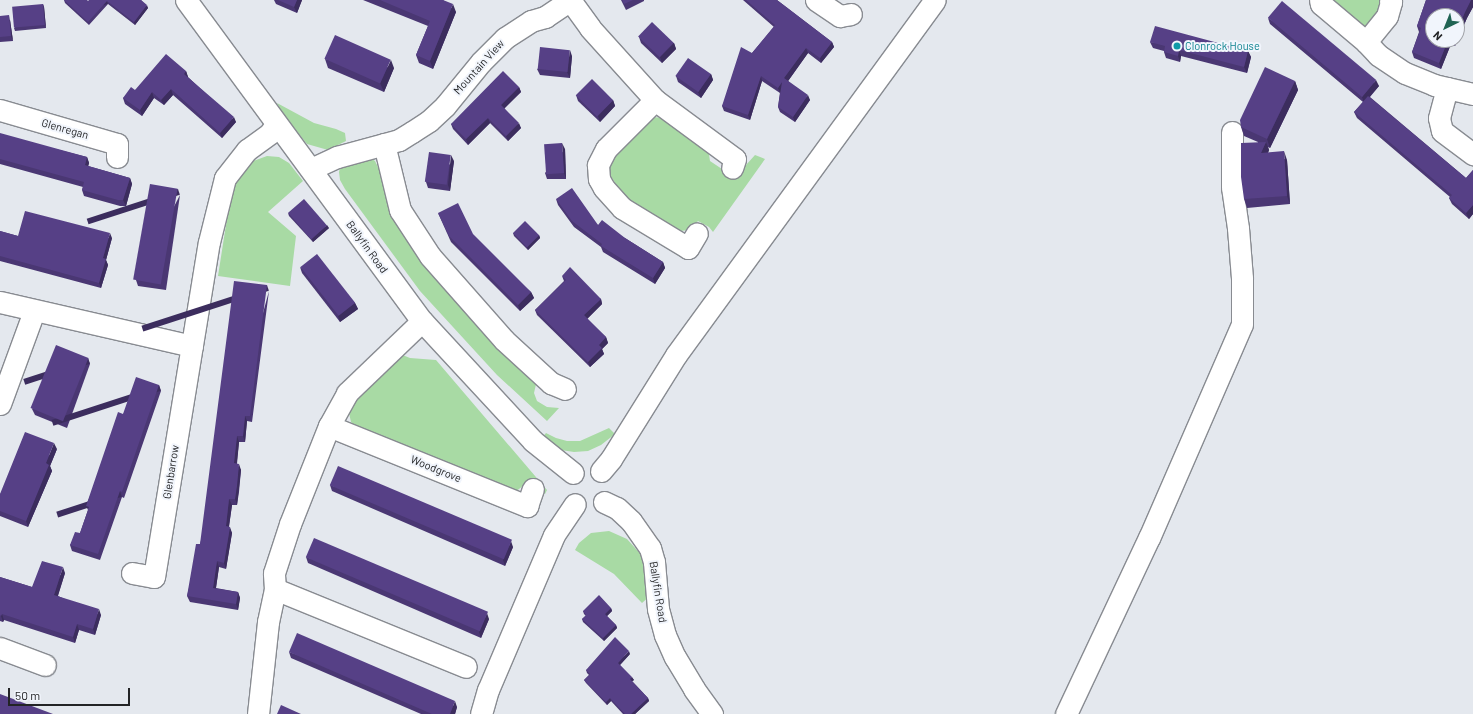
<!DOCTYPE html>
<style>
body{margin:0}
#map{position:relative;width:1473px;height:714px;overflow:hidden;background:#e4e8ee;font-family:Barlow,sans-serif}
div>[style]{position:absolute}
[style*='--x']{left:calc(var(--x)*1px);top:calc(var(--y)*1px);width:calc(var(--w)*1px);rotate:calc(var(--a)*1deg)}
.green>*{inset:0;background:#a8daa4}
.roads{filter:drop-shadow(1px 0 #888b91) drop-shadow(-1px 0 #888b91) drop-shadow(0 1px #888b91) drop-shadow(0 -1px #888b91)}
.minor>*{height:21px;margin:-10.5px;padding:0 10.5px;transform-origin:10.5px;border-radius:10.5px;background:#fff}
.wall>*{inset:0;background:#4a3773}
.shaded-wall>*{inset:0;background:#3c2d5e;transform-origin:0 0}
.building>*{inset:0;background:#564086;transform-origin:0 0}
.dots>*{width:11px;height:11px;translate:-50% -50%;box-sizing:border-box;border:2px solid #f1f5fc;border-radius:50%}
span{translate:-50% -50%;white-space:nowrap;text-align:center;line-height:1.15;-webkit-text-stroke:4px #f1f5fc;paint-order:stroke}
.culture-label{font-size:11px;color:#0d838f}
.left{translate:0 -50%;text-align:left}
.street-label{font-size:11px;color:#232426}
.north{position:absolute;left:1425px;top:8px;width:40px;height:40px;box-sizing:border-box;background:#f1f5fc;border:1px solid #9fa1a6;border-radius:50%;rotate:223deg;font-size:11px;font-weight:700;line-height:16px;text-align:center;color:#232426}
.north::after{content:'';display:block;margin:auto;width:14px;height:18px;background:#1f6353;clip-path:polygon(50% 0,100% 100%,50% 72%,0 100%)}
.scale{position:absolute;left:8px;top:688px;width:122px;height:18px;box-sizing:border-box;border:2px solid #232426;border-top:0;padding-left:5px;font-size:12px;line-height:14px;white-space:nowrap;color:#232426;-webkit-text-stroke:3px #f1f5fc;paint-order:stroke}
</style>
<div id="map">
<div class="green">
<div style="clip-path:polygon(1330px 0,1383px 0,1369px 31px)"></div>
<div style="clip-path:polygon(277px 103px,314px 123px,336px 129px,345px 133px,346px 141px,328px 150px,307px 144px,282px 113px)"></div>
<div style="clip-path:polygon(651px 117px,666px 118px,708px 148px,710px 161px,725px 171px,735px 173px,746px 165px,755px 155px,765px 159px,713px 232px,709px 227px,698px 221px,689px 230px,680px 231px,636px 206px,621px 192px,610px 175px,607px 168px,610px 157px)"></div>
<div style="clip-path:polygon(267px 156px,279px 157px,289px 163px,303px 181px,268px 212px,296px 236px,290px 286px,218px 276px,233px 180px,253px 161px)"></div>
<div style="clip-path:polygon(371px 158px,375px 161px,380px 171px,392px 203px,537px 380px,534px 393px,537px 401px,547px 407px,559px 408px,547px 421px,497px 375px,420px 291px,345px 189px,340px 180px,339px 172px,340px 168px,343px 164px)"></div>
<div style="clip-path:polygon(400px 354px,410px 358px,436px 360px,547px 490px,545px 494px,538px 489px,524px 485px,514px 493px,355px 427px,351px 422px,349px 413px,349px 403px)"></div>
<div style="clip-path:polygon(609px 428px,615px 434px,601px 445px,588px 451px,574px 452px,561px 450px,551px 445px,542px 438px,546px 433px,556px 438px,567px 441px,580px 441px)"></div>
<div style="clip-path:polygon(609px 531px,627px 539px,645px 559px,650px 596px,642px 603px,614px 574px,575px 550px,579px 543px,591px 533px)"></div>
</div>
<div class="roads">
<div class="minor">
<div style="--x:186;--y:0;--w:398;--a:53.7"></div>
<div style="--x:422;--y:321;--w:163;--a:47.2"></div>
<div style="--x:533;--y:441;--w:51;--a:38.7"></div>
<div style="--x:816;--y:0;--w:29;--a:34"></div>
<div style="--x:840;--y:16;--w:11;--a:-10"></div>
<div style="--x:1320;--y:0;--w:4;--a:76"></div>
<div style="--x:1321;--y:4;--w:59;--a:40.2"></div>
<div style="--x:1366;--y:42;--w:18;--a:47"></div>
<div style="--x:1378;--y:55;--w:32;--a:34"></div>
<div style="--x:1405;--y:73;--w:31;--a:22"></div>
<div style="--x:1434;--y:85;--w:40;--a:13"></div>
<div style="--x:1366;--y:42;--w:33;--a:-51"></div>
<div style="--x:1387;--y:16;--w:15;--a:-74"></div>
<div style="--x:1391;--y:2;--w:2;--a:-117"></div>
<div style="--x:1447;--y:88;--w:31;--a:105"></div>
<div style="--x:1439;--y:118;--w:13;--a:77"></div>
<div style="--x:1442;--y:131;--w:39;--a:37"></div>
<div style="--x:655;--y:100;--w:69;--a:135"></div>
<div style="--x:606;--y:149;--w:18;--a:117"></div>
<div style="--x:598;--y:165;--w:14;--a:86"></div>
<div style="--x:599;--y:179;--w:10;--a:61"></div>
<div style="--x:604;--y:188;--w:27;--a:48"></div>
<div style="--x:622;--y:208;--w:77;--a:31.2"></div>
<div style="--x:688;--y:248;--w:17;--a:-59"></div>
<div style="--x:0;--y:110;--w:122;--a:16.2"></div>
<div style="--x:117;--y:144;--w:13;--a:90"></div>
<div style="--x:384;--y:144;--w:68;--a:76.4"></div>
<div style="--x:400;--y:210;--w:55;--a:56.9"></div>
<div style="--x:430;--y:256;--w:112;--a:48.6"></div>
<div style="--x:504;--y:340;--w:64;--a:42.5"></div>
<div style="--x:551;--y:383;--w:15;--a:23"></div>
<div style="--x:311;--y:169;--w:29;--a:-25"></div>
<div style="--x:337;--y:157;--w:64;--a:-15.3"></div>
<div style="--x:399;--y:140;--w:15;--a:-32"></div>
<div style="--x:412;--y:132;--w:20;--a:-33"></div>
<div style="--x:429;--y:121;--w:22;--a:-43"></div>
<div style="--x:445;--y:106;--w:57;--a:-50.7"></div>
<div style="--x:481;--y:62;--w:34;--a:-45"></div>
<div style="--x:505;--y:38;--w:31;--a:-33"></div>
<div style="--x:531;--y:21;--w:15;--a:-16"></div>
<div style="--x:545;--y:17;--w:30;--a:-34"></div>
<div style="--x:570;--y:0;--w:34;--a:54"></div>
<div style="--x:590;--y:28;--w:97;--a:47.9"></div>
<div style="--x:655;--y:100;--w:99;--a:36.4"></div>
<div style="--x:735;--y:159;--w:9;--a:108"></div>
<div style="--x:0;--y:302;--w:197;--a:12.9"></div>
<div style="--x:0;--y:404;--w:99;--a:-69.9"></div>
<div style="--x:329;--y:426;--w:214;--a:22"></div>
<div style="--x:527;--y:506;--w:18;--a:-71"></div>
<div style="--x:601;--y:471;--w:16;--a:-50"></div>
<div style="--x:611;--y:459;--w:123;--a:-58"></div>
<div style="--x:676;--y:355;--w:439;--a:-53.9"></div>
<div style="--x:604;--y:502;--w:14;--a:25"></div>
<div style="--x:617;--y:508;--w:19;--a:43"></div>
<div style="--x:631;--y:521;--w:33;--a:55"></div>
<div style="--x:650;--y:548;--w:15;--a:74"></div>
<div style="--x:654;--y:562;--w:47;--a:85.1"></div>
<div style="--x:658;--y:609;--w:27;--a:75"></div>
<div style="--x:665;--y:635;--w:24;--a:66"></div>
<div style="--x:675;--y:657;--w:37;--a:59"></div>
<div style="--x:694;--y:689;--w:31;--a:54"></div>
<div style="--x:132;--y:573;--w:22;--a:10"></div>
<div style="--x:154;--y:577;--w:339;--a:-80.7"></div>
<div style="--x:209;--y:242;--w:66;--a:-76"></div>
<div style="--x:225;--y:178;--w:36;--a:-52"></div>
<div style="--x:247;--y:150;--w:29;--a:-36"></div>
<div style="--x:270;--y:133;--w:11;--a:-56"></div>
<div style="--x:275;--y:589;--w:206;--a:22.2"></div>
<div style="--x:0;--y:648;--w:48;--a:20.7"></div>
<div style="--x:258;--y:714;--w:93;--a:-83.8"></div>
<div style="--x:268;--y:622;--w:34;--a:-78"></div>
<div style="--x:275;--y:589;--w:16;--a:-94"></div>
<div style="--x:274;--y:573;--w:52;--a:-71.9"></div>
<div style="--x:290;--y:524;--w:105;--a:-68.3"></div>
<div style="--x:329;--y:426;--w:38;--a:-61"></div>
<div style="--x:347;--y:393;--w:104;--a:-43.8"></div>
<div style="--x:481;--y:714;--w:25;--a:-74"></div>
<div style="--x:488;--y:690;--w:168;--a:-66.9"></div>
<div style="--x:554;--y:535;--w:37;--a:-56"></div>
<div style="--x:1066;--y:714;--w:195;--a:-64.8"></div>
<div style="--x:1149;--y:538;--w:233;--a:-66.5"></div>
<div style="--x:1242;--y:324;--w:46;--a:-90"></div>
<div style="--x:1242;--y:278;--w:50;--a:-94.6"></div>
<div style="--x:1238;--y:228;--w:41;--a:-98.3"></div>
<div style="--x:1232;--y:187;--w:55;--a:-90"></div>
</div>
</div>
<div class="wall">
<div style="clip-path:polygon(64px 0,88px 1px,141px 0,148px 8px,135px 25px,108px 4px,89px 25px,65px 3px)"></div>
<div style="clip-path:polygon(274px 0,302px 0,297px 13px,276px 4px)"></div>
<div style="clip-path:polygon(363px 0,443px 0,456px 12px,433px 69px,419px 63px,416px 55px,428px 26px)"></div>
<div style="clip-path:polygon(621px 0,644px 0,644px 1px,626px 10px)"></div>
<div style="clip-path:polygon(743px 0,777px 0,832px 42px,834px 47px,821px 63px,808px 53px,788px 81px,810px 100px,795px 122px,780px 112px,778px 107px,780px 92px,780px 93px,762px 81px,750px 120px,724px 111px,722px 106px,752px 53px,774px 27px)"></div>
<div style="clip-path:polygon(evenodd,1426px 0,1473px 0,1473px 7px,1467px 18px,1455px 46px,1451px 44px,1441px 69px,1414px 58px,1412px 52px,1419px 32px,1417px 26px,1426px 0,1433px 16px,1457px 16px,1457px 40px,1433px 40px,1433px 16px)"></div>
<div style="clip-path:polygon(43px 4px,44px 7px,46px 28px,15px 31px,14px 28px)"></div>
<div style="clip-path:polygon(0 16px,10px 20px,13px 41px,0 42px)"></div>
<div style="clip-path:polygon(1268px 18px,1379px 86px,1370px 97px,1466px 178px,1473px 170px,1473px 214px,1469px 219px,1452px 204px,1449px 198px,1450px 197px,1357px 118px,1354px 112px,1363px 102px,1270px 24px)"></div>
<div style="clip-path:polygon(639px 37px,674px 43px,676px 49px,662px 63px,641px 43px)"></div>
<div style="clip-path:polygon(1150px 42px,1248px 51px,1251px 57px,1247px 73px,1181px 56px,1180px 62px,1166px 58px,1164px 52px,1164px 51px,1153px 48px)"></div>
<div style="clip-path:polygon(572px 56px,570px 78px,540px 75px,537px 69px)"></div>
<div style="clip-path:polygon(325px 59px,394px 68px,384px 92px,328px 68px)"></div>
<div style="clip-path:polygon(186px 71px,188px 77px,236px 122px,222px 138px,173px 95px,164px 105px,154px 98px,142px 116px,125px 104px,123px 98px,135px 90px)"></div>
<div style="clip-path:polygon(711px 74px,713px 80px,701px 98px,678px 82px,676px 76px)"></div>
<div style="clip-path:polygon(1295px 81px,1298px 90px,1270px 148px,1268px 147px,1269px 150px,1268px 153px,1287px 160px,1290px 204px,1247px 208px,1244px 199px,1258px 142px,1244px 136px,1241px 127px)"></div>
<div style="clip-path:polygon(519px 87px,521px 92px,504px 108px,521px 128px,508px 141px,490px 123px,468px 145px,453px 129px,451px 124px)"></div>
<div style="clip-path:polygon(576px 95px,613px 100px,615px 106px,600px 122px,578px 101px)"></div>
<div style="clip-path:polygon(0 135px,87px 157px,89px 163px,88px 166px,130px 178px,132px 184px,126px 206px,120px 206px,84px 196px,82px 190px,83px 187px,0 164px)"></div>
<div style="clip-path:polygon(565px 149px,566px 179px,547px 179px,545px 173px)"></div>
<div style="clip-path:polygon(454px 161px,450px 191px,428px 188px,426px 182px)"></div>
<div style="clip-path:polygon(180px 195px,166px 290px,138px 286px,136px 280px)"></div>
<div style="clip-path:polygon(556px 199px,598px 225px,625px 238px,663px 262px,665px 268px,655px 284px,603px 252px,601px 247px,574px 227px,558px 205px)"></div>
<div style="clip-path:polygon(288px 213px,329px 228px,313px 242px,289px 216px)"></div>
<div style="clip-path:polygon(438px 213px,531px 292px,534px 298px,520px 311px,451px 242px)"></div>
<div style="clip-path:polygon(0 231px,18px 236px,112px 238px,106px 260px,108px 265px,101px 288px,0 261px)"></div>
<div style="clip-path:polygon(513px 233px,539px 235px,540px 238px,528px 250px,514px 236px)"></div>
<div style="clip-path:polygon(300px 267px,355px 303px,358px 309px,340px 322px,302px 273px)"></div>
<div style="clip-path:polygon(562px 276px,601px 299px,602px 304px,587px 319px,606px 337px,608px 343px,602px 349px,604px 354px,590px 367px,537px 315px,535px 310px,564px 281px)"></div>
<div style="clip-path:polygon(269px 291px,252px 422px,247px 421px,245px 442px,239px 442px,237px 464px,241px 470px,239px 492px,237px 505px,232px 505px,229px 527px,232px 533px,226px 569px,219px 567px,216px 588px,238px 592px,240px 598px,238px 610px,190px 602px,187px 596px,200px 544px)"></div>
<div style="clip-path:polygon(88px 358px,90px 364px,67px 428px,35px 415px,32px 409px)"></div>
<div style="clip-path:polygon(159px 385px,161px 391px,124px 498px,122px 497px,100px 560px,72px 551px,70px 545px,80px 533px,88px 510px,86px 506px,123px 414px)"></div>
<div style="clip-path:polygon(57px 449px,50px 466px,52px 471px,28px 527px,0 516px,0 494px)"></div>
<div style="clip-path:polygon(330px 485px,513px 547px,505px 566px,332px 491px)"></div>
<div style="clip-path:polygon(306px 557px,489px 619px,481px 638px,308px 563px)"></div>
<div style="clip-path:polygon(65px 573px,58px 596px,101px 615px,95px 635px,79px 630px,75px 643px,4px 620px,3px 622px,0 621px,0 577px,32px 587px)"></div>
<div style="clip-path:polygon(611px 608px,612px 611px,607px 616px,616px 625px,617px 628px,604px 641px,583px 622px,582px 619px,586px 616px,584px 614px,583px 611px)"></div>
<div style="clip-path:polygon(289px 652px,457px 707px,455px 714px,421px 714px,291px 658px)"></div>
<div style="clip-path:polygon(630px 654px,620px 665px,634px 680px,632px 681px,648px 698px,649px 701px,635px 714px,623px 714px,611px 701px,607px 705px,586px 683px,584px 680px,589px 675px,587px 673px,586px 670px)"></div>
</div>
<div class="shaded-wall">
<div style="clip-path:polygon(297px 0,302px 0,297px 13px,294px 7px)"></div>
<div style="clip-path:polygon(1471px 0,1473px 0,1473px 7px,1467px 18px,1455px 46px,1453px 40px,1457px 40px,1457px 31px,1465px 12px)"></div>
<div style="left:107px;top:1px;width:3px;height:28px;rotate:72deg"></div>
<div style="clip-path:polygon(43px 4px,44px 7px,46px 28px,45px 25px)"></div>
<div style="clip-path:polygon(453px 4px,456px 12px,433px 69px,430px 61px)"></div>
<div style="clip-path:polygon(147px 5px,148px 8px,135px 25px,134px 22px)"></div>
<div style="clip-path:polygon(9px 15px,10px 20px,13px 41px,11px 36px)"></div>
<div style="clip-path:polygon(1448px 40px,1449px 40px,1451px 44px,1441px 69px,1439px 63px)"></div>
<div style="clip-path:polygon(832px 42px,834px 47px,821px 63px,820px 58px)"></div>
<div style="clip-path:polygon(674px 43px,676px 49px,662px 63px,660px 57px)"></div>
<div style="clip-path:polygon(806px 48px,808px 53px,786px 84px,784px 78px)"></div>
<div style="clip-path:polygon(570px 50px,572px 56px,570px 78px,567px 72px)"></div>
<div style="clip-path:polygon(1179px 50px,1181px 56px,1180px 62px,1178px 56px)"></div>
<div style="clip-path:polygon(1248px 51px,1251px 57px,1247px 73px,1244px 67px)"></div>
<div style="clip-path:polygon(391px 60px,394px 68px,384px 92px,380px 83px)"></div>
<div style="clip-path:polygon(186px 71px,188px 77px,186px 79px,184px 74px)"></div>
<div style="clip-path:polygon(711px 74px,713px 80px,701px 98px,698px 92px)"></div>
<div style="clip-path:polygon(761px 76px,762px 81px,750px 120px,748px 115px)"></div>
<div style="clip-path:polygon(1376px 80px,1379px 86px,1364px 103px,1362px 97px)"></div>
<div style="clip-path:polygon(1295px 81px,1298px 90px,1270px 148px,1267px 139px)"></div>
<div style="clip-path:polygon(782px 82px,784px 87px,780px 93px,778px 88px)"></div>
<div style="clip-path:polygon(519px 87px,521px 92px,503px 110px,501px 105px)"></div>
<div style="clip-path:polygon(171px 89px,173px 95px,164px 105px,161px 100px)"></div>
<div style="clip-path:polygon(152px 92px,154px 98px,142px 116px,140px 110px)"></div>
<div style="clip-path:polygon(808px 95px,810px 100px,795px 122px,793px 117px)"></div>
<div style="clip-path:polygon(613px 100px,615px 106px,600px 122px,598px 116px)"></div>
<div style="clip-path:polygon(234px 117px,236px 122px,222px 138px,220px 133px)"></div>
<div style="clip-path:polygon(488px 118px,490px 123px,468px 145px,466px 139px)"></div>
<div style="clip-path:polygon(519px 123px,521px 128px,508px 141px,506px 136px)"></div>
<div style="clip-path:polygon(1266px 142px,1269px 150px,1264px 162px,1261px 153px)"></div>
<div style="clip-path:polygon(562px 143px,565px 149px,566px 179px,564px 173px)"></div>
<div style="clip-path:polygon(1284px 151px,1287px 160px,1290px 204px,1287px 196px)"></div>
<div style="clip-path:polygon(451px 155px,454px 161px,450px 191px,448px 185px)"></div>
<div style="clip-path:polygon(87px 157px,89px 163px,87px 171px,85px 165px)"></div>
<div style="clip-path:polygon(130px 178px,132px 184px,126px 206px,123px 200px)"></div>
<div style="left:178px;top:189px;width:6px;height:96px;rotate:72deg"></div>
<div style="clip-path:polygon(1473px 205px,1473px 214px,1469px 219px,1466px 213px)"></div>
<div style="clip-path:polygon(327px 225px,329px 228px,313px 242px,312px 239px)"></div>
<div style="clip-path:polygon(110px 233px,112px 238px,106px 260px,108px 265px,101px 288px,99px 283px,103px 258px)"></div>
<div style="clip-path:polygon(539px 235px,540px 238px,528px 250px,527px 247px)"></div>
<div style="clip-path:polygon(663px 262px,665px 268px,655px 284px,653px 278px)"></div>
<div style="left:267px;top:285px;width:6px;height:132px;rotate:72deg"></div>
<div style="clip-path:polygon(531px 292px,534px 298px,520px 311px,518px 305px)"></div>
<div style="clip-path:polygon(601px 299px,602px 304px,586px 320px,584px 315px)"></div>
<div style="clip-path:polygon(355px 303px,358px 309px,340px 322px,338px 316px)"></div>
<div style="clip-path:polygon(606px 337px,608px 343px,602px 349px,604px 354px,590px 367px,588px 362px,599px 345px)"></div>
<div style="left:88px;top:358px;width:6px;height:68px;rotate:72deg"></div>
<div style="left:159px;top:385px;width:6px;height:113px;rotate:72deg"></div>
<div style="clip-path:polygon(245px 416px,247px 421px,245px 442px,243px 436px)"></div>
<div style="clip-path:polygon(237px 436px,239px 442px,236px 469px,234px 463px)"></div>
<div style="clip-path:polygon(54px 443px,57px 449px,50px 466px,52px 471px,28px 527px,26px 521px,46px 463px)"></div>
<div style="clip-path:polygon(239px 464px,241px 470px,237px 505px,235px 499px)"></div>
<div style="left:120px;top:491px;width:6px;height:67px;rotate:72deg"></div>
<div style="clip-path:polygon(229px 499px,232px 505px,228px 532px,226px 526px)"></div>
<div style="clip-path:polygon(230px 527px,232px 533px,226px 569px,224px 563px)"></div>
<div style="clip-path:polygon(511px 541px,513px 547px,505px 566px,503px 560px)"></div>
<div style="clip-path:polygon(217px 561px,219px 567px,215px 594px,213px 588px)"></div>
<div style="clip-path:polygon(63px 567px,65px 573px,56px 601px,54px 595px)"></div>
<div style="clip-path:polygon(238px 592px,240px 598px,238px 610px,236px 604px)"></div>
<div style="clip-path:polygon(611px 608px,612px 611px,606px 617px,605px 614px)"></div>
<div style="clip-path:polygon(99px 609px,101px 615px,95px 635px,93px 629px)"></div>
<div style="clip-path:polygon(487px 613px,489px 619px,481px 638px,479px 632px)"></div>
<div style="clip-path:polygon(2px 614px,4px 620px,3px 622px,1px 616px)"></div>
<div style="clip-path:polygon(77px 624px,79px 630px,75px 643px,73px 637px)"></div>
<div style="clip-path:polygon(616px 625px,617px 628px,604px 641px,603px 638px)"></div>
<div style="clip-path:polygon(629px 651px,630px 654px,619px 666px,618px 663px)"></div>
<div style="clip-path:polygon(632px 677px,634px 680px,631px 682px,630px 679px)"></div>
<div style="clip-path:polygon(610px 698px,611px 701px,607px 705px,606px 702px)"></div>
<div style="clip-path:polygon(648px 698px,649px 701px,635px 714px,631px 714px)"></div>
<div style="clip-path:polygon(455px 701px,457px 707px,455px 714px,450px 714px)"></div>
</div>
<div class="building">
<div style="clip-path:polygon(64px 0,87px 0,88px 1px,89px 0,141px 0,147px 5px,134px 22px,107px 1px,88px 22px)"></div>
<div style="clip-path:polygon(278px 0,297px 0,294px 7px)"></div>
<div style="clip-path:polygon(380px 0,443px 0,453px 4px,430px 61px,416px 55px,430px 21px)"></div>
<div style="clip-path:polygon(622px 0,633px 0,624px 4px)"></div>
<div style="clip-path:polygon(746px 0,777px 0,832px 42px,820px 58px,806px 48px,784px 78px,808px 95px,793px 117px,778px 107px,782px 82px,778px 88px,761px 76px,748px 115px,722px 106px,741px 47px,752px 53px,775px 25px)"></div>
<div style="clip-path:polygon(1426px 0,1471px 0,1465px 12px,1457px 31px,1457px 16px,1433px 16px,1433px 40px,1448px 40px,1439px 63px,1412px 52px,1421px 28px,1417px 26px)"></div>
<div style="left:1282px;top:1px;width:123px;height:22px;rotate:40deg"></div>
<div style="left:43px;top:4px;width:21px;height:31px;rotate:85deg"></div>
<div style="clip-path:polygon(9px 15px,11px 36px,0 37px,0 16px)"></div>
<div style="left:652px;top:22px;width:30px;height:20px;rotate:44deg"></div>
<div style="clip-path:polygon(1155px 26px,1248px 51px,1244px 67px,1179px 50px,1178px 56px,1164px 52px,1165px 46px,1150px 42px)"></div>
<div style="left:335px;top:35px;width:61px;height:26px;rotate:24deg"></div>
<div style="left:540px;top:47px;width:30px;height:22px;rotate:6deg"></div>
<div style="clip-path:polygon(166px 54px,186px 71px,184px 74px,234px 117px,220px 133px,171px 89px,161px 100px,152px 92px,140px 110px,123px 98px,131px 87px,135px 90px)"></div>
<div style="left:688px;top:58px;width:28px;height:22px;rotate:35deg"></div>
<div style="clip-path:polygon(1265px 67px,1295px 81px,1267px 139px,1241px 127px,1240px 120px)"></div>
<div style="clip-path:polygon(503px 71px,519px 87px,501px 105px,519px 123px,506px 136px,488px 118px,466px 139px,451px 124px)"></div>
<div style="left:592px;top:79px;width:30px;height:23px;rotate:45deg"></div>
<div style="clip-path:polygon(1368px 96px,1466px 178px,1473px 170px,1473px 205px,1466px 213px,1449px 198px,1452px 195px,1354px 112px)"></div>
<div style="clip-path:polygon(0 133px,87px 157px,85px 165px,130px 178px,123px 200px,118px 200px,82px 190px,84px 182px,0 159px)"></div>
<div style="clip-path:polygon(1266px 142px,1261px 153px,1284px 151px,1287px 196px,1244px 199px,1241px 177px,1241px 143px)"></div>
<div style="left:562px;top:143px;width:30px;height:18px;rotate:86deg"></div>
<div style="left:429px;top:152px;width:22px;height:30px;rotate:8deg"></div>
<div style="left:150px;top:184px;width:28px;height:97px;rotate:10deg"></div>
<div style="clip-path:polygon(572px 188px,598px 225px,602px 220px,625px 238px,663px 262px,653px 278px,601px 246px,602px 244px,572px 221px,556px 199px)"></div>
<div style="left:304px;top:199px;width:35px;height:21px;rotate:49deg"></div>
<div style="clip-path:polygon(458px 203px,473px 234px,531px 292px,518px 305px,449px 236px,438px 213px)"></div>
<div style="clip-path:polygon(25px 211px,110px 233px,103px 258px,106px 259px,99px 283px,0 256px,0 231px,18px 236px)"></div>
<div style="left:525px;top:221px;width:20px;height:17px;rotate:45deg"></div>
<div style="left:317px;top:254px;width:62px;height:21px;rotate:52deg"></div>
<div style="clip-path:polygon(570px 267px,601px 299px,584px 315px,606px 337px,599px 345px,602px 348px,588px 362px,535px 310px,566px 280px,562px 276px)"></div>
<div style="clip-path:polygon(234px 281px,267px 285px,250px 416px,245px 416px,243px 436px,237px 436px,234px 463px,239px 464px,237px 486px,235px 499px,229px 499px,226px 526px,230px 527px,224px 563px,217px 561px,213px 588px,238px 592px,236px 604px,187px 596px,196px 544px,200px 544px)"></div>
<div style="left:56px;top:345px;width:35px;height:68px;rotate:22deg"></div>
<div style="clip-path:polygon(136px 377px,159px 385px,122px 492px,120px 491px,98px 554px,70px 545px,75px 532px,80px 533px,89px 507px,86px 506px,118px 412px,123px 414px)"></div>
<div style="clip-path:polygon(25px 432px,54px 443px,46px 463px,49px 465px,26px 521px,0 511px,0 494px)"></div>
<div style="left:338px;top:466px;width:189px;height:21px;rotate:23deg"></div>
<div style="left:314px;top:538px;width:189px;height:21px;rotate:23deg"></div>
<div style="clip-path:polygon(42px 561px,63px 567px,54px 595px,99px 609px,93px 629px,77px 624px,73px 637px,2px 614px,1px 616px,0 615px,0 577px,32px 587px)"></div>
<div style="clip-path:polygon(599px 595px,611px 608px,605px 614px,616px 625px,603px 638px,582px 619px,586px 615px,583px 611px)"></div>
<div style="clip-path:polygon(297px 633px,455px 701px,450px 714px,432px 714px,289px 652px)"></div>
<div style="clip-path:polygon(615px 637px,629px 651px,618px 663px,632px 677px,630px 679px,648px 698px,631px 714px,625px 714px,610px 698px,606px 702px,584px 680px,590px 674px,586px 670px)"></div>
<div style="clip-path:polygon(0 694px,53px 714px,0 714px)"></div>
<div style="clip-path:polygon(281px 705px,301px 714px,277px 714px)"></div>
</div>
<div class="dots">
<div style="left:1177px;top:46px;background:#0f9aa8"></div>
</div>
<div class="culture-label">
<span class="left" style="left:1185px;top:46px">Clonrock House</span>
</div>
<div class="street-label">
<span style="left:479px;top:67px;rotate:-48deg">Mountain View</span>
<span style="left:65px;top:129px;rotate:16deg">Glenregan</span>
<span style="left:367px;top:247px;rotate:54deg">Ballyfin Road</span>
<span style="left:436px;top:469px;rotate:22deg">Woodgrove</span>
<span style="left:171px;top:472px;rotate:-81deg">Glenbarrow</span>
<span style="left:658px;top:592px;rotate:81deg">Ballyfin Road</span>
</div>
<div class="north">N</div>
<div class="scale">50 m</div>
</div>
